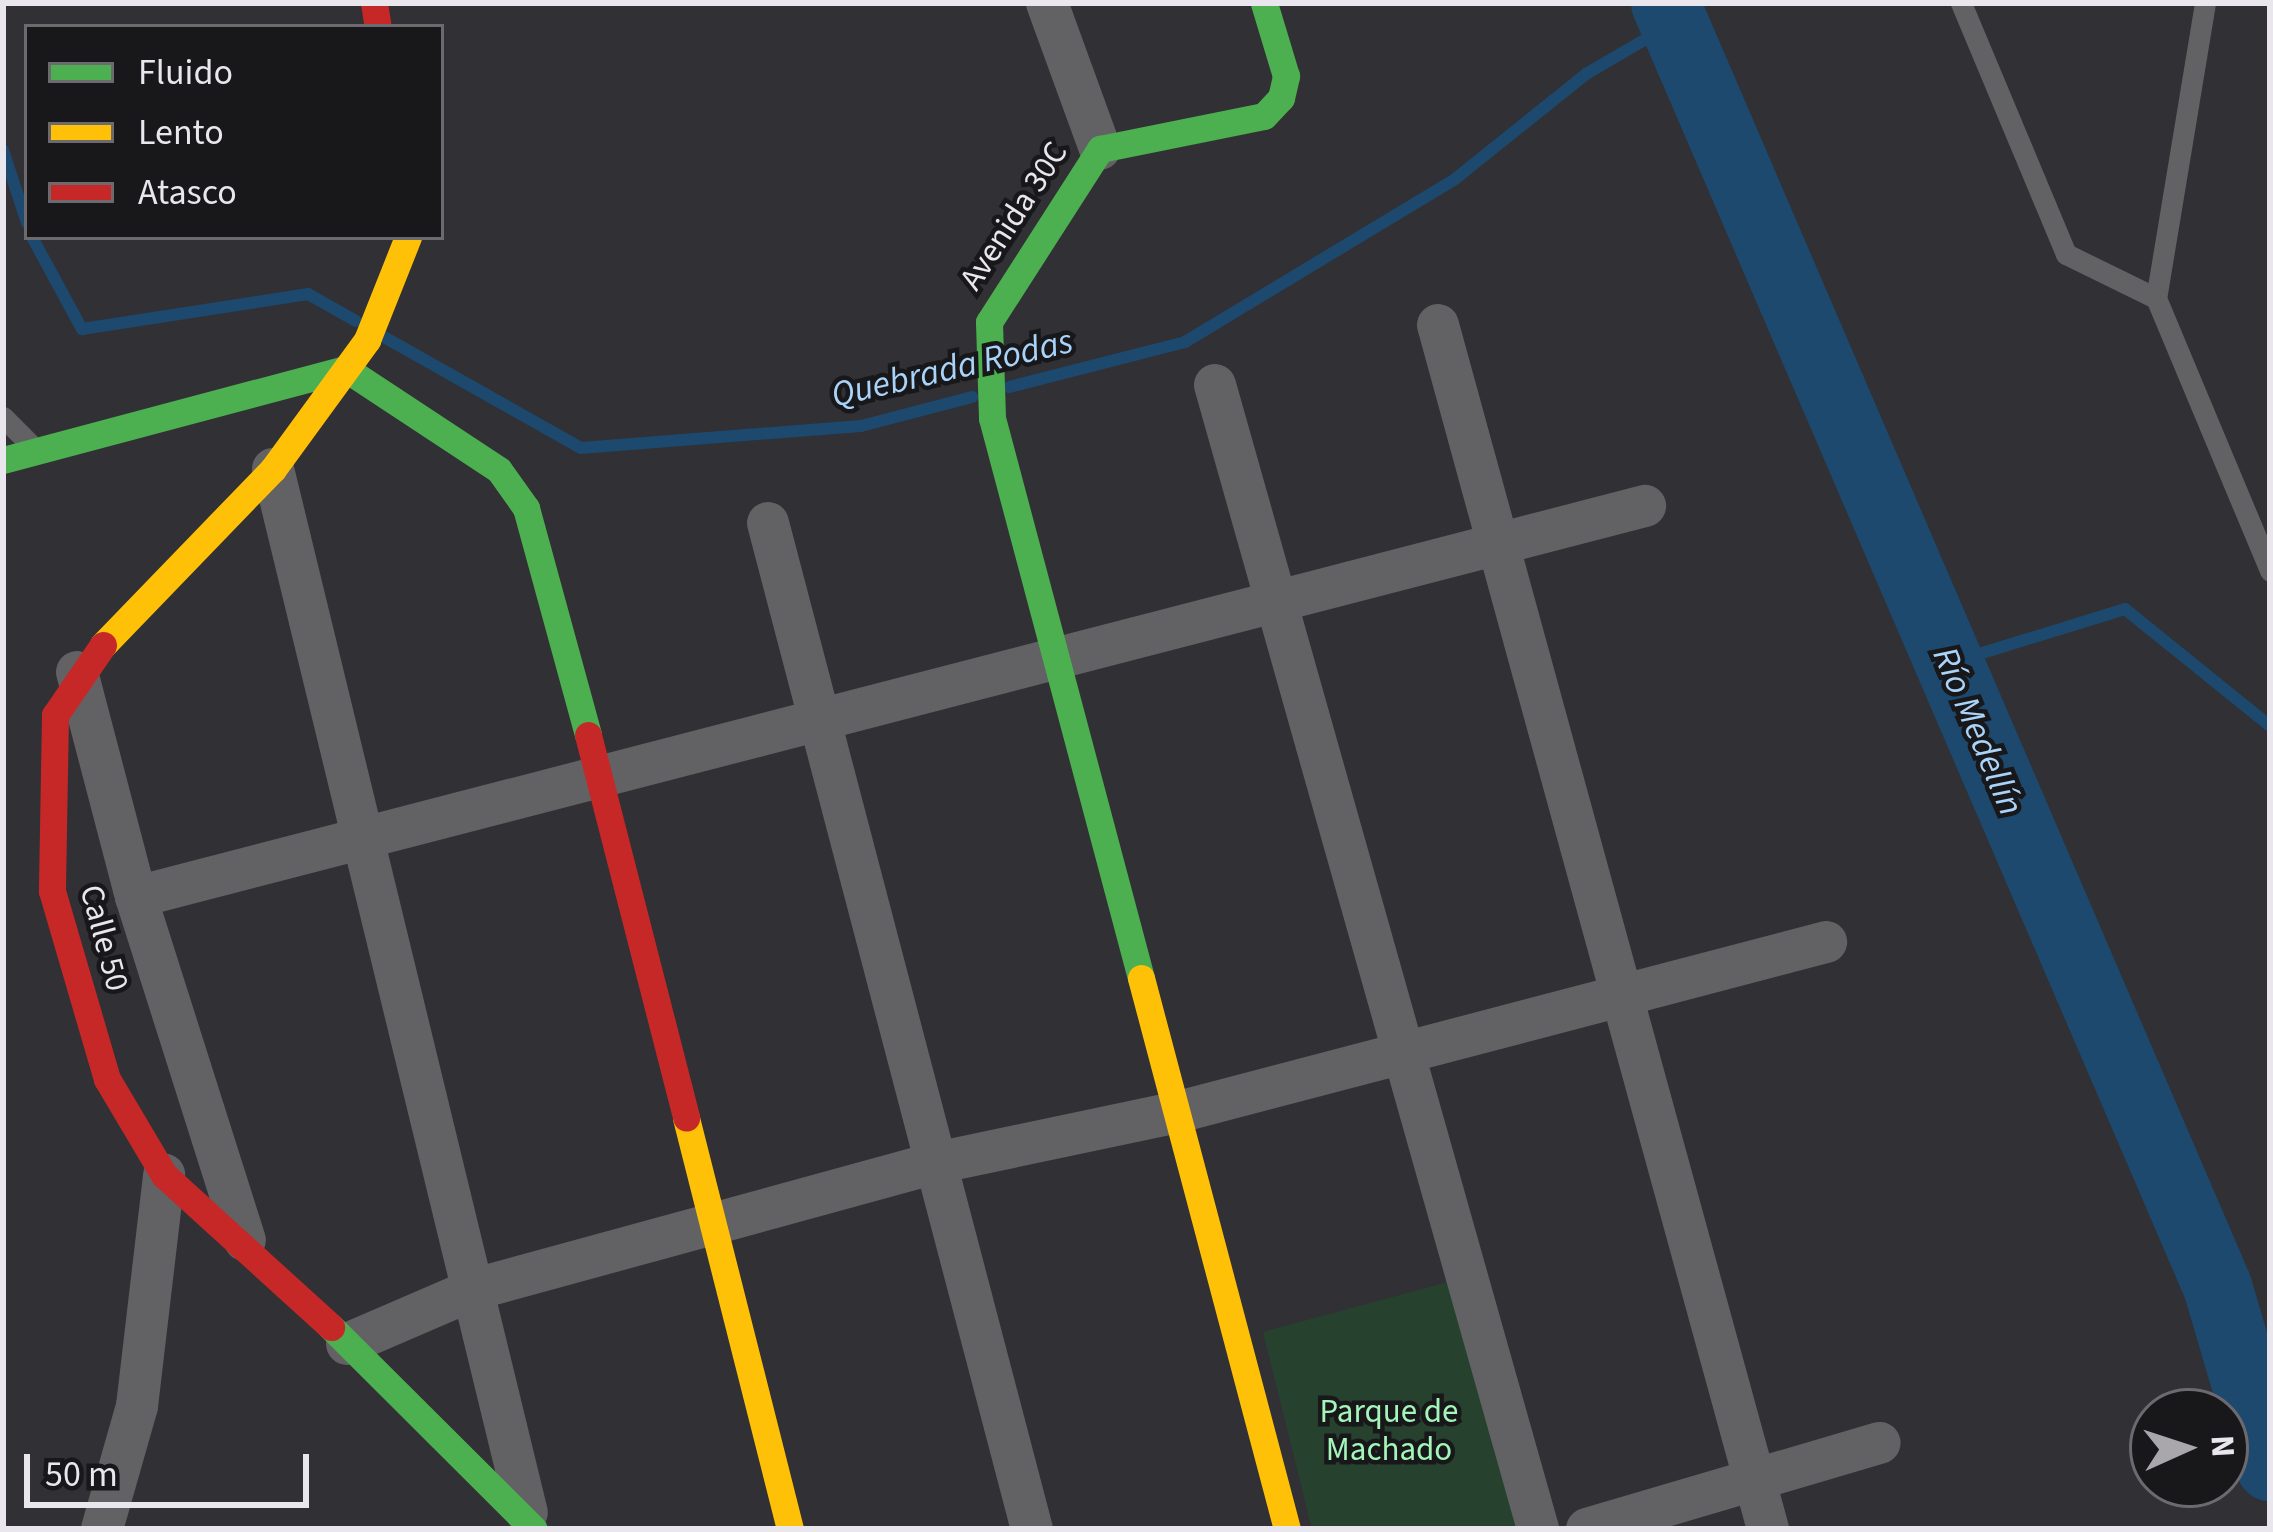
<!DOCTYPE html>
<meta charset="utf-8">
<style>
body{margin:0}
#map{position:relative;width:2273px;height:1532px;overflow:hidden;background:#313034;font-family:"Source Sans 3",sans-serif}
div>[style]{position:absolute}
[style*='--x']{left:calc(var(--x)*1px);top:calc(var(--y)*1px);width:calc(var(--w)*1px);rotate:calc(var(--a)*1deg)}
.green>*{inset:0;background:#26422f}
.stream>*{height:12px;margin:-6px;padding:0 6px;transform-origin:6px;border-radius:6px;background:#1c496d}
.river>*{height:69px;margin:-34.5px;padding:0 34.5px;transform-origin:34.5px;border-radius:34.5px;background:#1c496d}
.lane>*{height:21px;margin:-10.5px;padding:0 10.5px;transform-origin:10.5px;border-radius:10.5px;background:#626164}
.street>*{height:42px;margin:-21px;padding:0 21px;transform-origin:21px;border-radius:21px;background:#626164}
.fast>*{height:27px;margin:-13.5px;padding:0 13.5px;transform-origin:13.5px;border-radius:13.5px;background:#4caf50}
.slow>*{height:27px;margin:-13.5px;padding:0 13.5px;transform-origin:13.5px;border-radius:13.5px;background:#ffc107}
.jam>*{height:27px;margin:-13.5px;padding:0 13.5px;transform-origin:13.5px;border-radius:13.5px;background:#c62828}
span{translate:-50% -50%;white-space:nowrap;text-align:center;line-height:1.15;-webkit-text-stroke:9px #18171a;paint-order:stroke}
.street-label{font-size:33px;color:#e9e7ed}
.park-label{font-size:33px;color:#a3f5b9}
.water-label{font-size:36px;color:#a9d3f8;font-style:italic}
.frame{position:absolute;inset:0;border:6px solid #e9e7ed;pointer-events:none}
.legend{position:absolute;left:24px;top:24px;width:420px;height:216px;box-sizing:border-box;background:#18171a;border:3px solid #6c6a6e;margin:0;padding:15px 21px;list-style:none;font-size:36px;color:#e9e7ed}
.legend li{display:flex;align-items:center;gap:24px;height:60px}
.legend b{width:60px;border:3px solid #6c6a6e}
.north{position:absolute;left:2129px;top:1388px;width:120px;height:120px;box-sizing:border-box;background:#18171a;border:3px solid #6c6a6e;border-radius:50%;rotate:87deg;font-size:33px;font-weight:700;line-height:48px;text-align:center;color:#e9e7ed}
.north::after{content:'';display:block;margin:auto;width:42px;height:54px;background:#a9a7ac;clip-path:polygon(50% 0,100% 100%,50% 72%,0 100%)}
.scale{position:absolute;left:24px;top:1454px;width:285px;height:54px;box-sizing:border-box;border:6px solid #e9e7ed;border-top:0;padding-left:15px;font-size:36px;line-height:42px;white-space:nowrap;color:#e9e7ed;-webkit-text-stroke:9px #18171a;paint-order:stroke}
</style>
<div id="map">
<div class="green">
<div style="clip-path:polygon(1448px 1282px,1518px 1529px,1312px 1529px,1263px 1332px)"></div>
</div>
<div class="stream">
<div style="--x:3;--y:150;--w:77;--a:71.8"></div>
<div style="--x:32;--y:237;--w:105;--a:61.5"></div>
<div style="--x:82;--y:329;--w:229;--a:-8.8"></div>
<div style="--x:308;--y:294;--w:55;--a:29.4"></div>
<div style="--x:384;--y:337;--w:226;--a:29.4"></div>
<div style="--x:581;--y:448;--w:281;--a:-4.5"></div>
<div style="--x:861;--y:426;--w:115;--a:-14.6"></div>
<div style="--x:1009;--y:387;--w:182;--a:-14.3"></div>
<div style="--x:1185;--y:342;--w:315;--a:-31.1"></div>
<div style="--x:1455;--y:179;--w:168;--a:-38.7"></div>
<div style="--x:1586;--y:74;--w:97;--a:-30.3"></div>
<div style="--x:1953;--y:662;--w:180;--a:-17.1"></div>
<div style="--x:2125;--y:609;--w:186;--a:38.9"></div>
</div>
<div class="river">
<div style="--x:1665;--y:3;--w:1397;--a:66.72"></div>
<div style="--x:2217;--y:1286;--w:188;--a:73.6"></div>
</div>
<div class="lane">
<div style="--x:1961;--y:3;--w:272;--a:67.3"></div>
<div style="--x:2066;--y:254;--w:100;--a:26.1"></div>
<div style="--x:2205;--y:3;--w:299;--a:99.4"></div>
<div style="--x:2156;--y:298;--w:296;--a:67.3"></div>
<div style="--x:3;--y:417;--w:37;--a:45"></div>
</div>
<div class="street">
<div style="--x:1047;--y:3;--w:155;--a:70"></div>
<div style="--x:1438;--y:325;--w:1248;--a:74.67"></div>
<div style="--x:1215;--y:385;--w:1189;--a:74.23"></div>
<div style="--x:273;--y:469;--w:1074;--a:76.33"></div>
<div style="--x:768;--y:523;--w:1040;--a:75.3"></div>
<div style="--x:77;--y:672;--w:233;--a:75.3"></div>
<div style="--x:136;--y:897;--w:360;--a:72.4"></div>
<div style="--x:136;--y:897;--w:1559;--a:-14.53"></div>
<div style="--x:347;--y:1344;--w:139;--a:-23.3"></div>
<div style="--x:475;--y:1289;--w:478;--a:-15.3"></div>
<div style="--x:936;--y:1163;--w:251;--a:-11.9"></div>
<div style="--x:1182;--y:1111;--w:666;--a:-14.7"></div>
<div style="--x:102;--y:1529;--w:128;--a:-74.1"></div>
<div style="--x:137;--y:1406;--w:233;--a:-83.3"></div>
<div style="--x:1587;--y:1529;--w:305;--a:-16.4"></div>
</div>
<div class="fast">
<div style="--x:3;--y:460;--w:355;--a:-14.9"></div>
<div style="--x:346;--y:369;--w:183;--a:33.4"></div>
<div style="--x:499;--y:470;--w:47;--a:54.6"></div>
<div style="--x:526;--y:508;--w:235;--a:74.7"></div>
<div style="--x:1141;--y:978;--w:579;--a:-104.9"></div>
<div style="--x:992;--y:418;--w:96;--a:-91.8"></div>
<div style="--x:989;--y:322;--w:206;--a:-57.3"></div>
<div style="--x:1100;--y:149;--w:167;--a:-11.4"></div>
<div style="--x:1264;--y:116;--w:25;--a:-47"></div>
<div style="--x:1281;--y:98;--w:23;--a:-77"></div>
<div style="--x:1286;--y:76;--w:76;--a:-106.8"></div>
<div style="--x:331;--y:1327;--w:286;--a:44.9"></div>
</div>
<div class="slow">
<div style="--x:103;--y:645;--w:245;--a:-46"></div>
<div style="--x:273;--y:469;--w:160;--a:-53.9"></div>
<div style="--x:367;--y:340;--w:111;--a:-68.3"></div>
<div style="--x:1141;--y:978;--w:570;--a:75.16"></div>
<div style="--x:686;--y:1118;--w:424;--a:75.8"></div>
</div>
<div class="jam">
<div style="--x:374;--y:3;--w:24;--a:81"></div>
<div style="--x:103;--y:645;--w:85;--a:124.4"></div>
<div style="--x:55;--y:715;--w:176;--a:91"></div>
<div style="--x:52;--y:891;--w:196;--a:73.7"></div>
<div style="--x:107;--y:1079;--w:112;--a:59.3"></div>
<div style="--x:164;--y:1175;--w:226;--a:42.3"></div>
<div style="--x:588;--y:735;--w:395;--a:75.6"></div>
</div>
<div class="street-label">
<span style="left:1014px;top:216px;rotate:-57deg">Avenida 30C</span>
<span style="left:104px;top:938px;rotate:75deg">Calle 50</span>
</div>
<div class="park-label">
<span style="left:1389px;top:1431px">Parque de<br>Machado</span>
</div>
<div class="water-label">
<span style="left:952px;top:368px;rotate:-13deg">Quebrada Rodas</span>
<span style="left:1978px;top:731px;rotate:67deg">Río Medellín</span>
</div>
<div class="frame"></div>
<ul class="legend">
<li><b style="height:15px;background:#4caf50"></b>Fluido</li>
<li><b style="height:15px;background:#ffc107"></b>Lento</li>
<li><b style="height:15px;background:#c62828"></b>Atasco</li>
</ul>
<div class="north">N</div>
<div class="scale">50 m</div>
</div>
